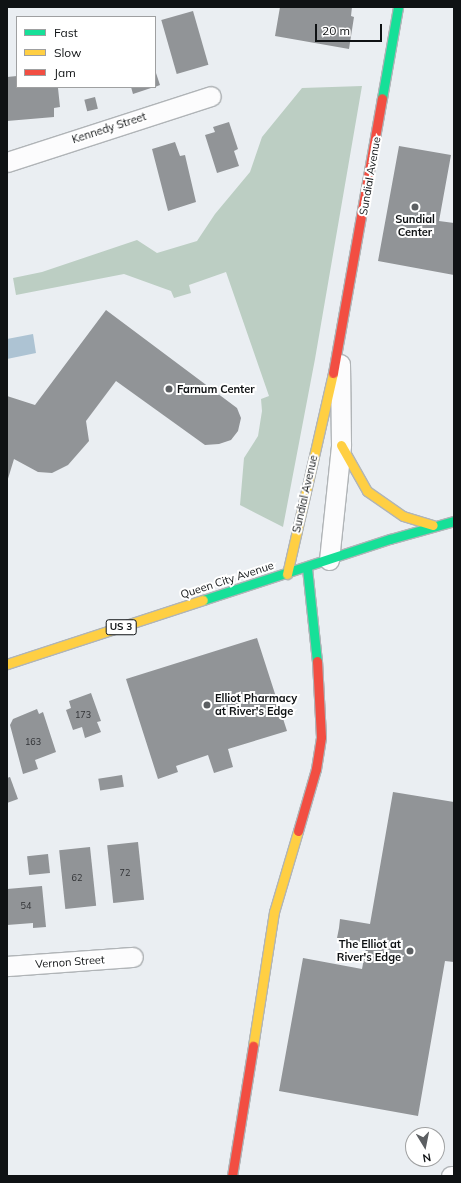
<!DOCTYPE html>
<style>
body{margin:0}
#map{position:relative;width:461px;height:1183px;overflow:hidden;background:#eaeef2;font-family:Mulish,sans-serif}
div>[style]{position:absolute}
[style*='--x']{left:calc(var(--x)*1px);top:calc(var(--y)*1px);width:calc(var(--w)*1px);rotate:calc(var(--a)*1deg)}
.forest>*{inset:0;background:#bccec3}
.water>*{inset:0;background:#adc3d3}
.building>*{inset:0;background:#919497;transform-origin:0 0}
.roads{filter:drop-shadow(1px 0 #b0b4b7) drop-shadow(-1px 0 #b0b4b7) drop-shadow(0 1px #b0b4b7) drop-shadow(0 -1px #b0b4b7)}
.street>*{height:19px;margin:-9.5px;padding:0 9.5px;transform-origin:9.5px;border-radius:9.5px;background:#fcfcfd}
.fast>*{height:9px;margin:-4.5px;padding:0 4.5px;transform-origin:4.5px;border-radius:4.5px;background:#16e098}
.slow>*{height:9px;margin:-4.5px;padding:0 4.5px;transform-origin:4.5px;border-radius:4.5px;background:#ffcf43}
.jam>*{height:9px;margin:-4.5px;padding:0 4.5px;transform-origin:4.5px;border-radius:4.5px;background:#f24e42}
.dots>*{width:11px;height:11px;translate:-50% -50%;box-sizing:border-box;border:2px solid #fff;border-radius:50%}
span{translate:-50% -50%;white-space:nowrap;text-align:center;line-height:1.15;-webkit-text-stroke:4px #fff;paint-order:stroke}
.number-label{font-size:9px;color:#303235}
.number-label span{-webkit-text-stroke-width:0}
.shield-label span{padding:1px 3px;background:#fff;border:1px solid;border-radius:3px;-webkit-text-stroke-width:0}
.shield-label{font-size:10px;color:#0f1214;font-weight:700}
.street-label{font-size:11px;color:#0f1214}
.poi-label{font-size:11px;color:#0f1214;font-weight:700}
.left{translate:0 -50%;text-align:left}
.right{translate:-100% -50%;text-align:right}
.frame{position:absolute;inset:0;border:8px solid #0f1214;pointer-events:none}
.legend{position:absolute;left:16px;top:16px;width:140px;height:72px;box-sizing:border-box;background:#fff;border:1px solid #9fa0a1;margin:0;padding:5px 7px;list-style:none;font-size:12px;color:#0f1214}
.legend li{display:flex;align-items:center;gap:8px;height:20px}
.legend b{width:20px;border:1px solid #9fa0a1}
.north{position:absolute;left:405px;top:1127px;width:40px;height:40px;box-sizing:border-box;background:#fff;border:1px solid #9fa0a1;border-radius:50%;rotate:170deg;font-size:11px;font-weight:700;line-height:16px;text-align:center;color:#0f1214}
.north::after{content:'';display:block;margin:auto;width:14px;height:18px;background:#5c5f62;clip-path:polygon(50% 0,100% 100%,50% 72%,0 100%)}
.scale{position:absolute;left:315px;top:24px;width:67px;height:18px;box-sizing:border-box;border:2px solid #0f1214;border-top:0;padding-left:5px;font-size:12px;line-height:14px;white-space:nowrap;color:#0f1214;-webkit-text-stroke:3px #fff;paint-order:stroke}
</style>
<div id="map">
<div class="forest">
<div style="clip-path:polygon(362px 86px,315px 359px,283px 527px,240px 505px,244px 458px,258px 436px,262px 411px,261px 399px,269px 396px,226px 272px,189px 285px,191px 293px,174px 298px,171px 291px,124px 274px,16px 295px,13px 278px,42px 272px,137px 240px,157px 253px,197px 241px,215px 214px,250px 172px,262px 137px,302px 88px)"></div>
</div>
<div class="water">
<div style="clip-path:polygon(33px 334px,36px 353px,7px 359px,7px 339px)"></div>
</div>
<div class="building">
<div style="clip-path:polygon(280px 7px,352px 7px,351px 16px,354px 17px,349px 49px,275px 36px)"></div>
<div style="left:193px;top:11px;width:56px;height:33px;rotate:74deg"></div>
<div style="clip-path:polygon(155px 70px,160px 85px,155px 87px)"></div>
<div style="clip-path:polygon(17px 76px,17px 87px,58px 88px,60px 107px,54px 108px,54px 117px,7px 121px,7px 77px)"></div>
<div style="clip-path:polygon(131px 87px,154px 87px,133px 94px)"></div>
<div style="left:95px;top:97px;width:12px;height:11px;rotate:76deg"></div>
<div style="clip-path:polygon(229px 122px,238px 149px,234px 151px,239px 166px,217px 173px,205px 135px,215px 132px,213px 127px)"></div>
<div style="clip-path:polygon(175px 142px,180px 156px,185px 155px,196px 202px,168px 211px,152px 149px)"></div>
<div style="clip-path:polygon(399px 146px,451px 155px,439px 221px,454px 223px,454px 275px,378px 261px)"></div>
<div style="clip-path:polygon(106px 310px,237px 408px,241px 418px,238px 431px,231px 440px,219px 444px,205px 445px,116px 381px,86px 421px,89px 441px,68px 465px,52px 473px,38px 472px,14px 459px,7px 482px,7px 396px,35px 405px)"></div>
<div style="clip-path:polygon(257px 638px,287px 731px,228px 749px,233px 767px,214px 773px,208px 755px,176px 766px,178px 772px,158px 779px,126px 679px)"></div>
<div style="clip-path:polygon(91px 693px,101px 721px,97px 722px,101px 732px,85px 738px,82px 727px,73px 730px,66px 710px,71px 708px,69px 701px)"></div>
<div style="clip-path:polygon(37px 709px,39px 714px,43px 712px,56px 752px,35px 760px,38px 769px,23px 774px,10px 725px,13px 719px)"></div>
<div style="left:122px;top:775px;width:12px;height:24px;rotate:81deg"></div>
<div style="clip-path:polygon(10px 777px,18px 799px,7px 803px,7px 778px)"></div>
<div style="clip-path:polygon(393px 792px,454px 802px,454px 962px,445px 961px,418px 1116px,279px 1091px,303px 958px,362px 969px,367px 943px,337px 938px,339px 928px,340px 919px,370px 924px)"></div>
<div style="left:138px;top:842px;width:58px;height:31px;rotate:84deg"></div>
<div style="left:90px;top:847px;width:59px;height:31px;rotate:84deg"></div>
<div style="left:48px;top:854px;width:19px;height:21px;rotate:84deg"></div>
<div style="clip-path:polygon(42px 886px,46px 927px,33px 928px,33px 923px,7px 925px,7px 889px)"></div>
</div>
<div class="roads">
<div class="street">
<div style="--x:7;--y:162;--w:214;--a:-17.9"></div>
<div style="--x:329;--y:560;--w:116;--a:-84"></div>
<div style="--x:341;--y:445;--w:81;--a:-90.7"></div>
<div style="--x:7;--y:966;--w:126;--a:-4.1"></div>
<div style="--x:451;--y:1176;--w:3;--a:0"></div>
</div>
<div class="fast">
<div style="--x:382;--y:98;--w:92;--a:-80"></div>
<div style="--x:307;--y:568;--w:94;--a:83.9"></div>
<div style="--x:203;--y:600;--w:197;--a:-18.1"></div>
<div style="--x:390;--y:539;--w:66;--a:-15.7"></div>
</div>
<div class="slow">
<div style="--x:341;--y:445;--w:53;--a:60.5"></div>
<div style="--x:367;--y:491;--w:44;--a:34.8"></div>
<div style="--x:403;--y:516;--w:31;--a:17"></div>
<div style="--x:287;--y:574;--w:206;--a:-77.1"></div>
<div style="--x:7;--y:664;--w:206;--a:-18.1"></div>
<div style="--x:253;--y:1046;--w:136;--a:-81.1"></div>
<div style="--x:274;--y:912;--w:84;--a:-73.5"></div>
</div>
<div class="jam">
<div style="--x:333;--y:373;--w:279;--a:-79.9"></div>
<div style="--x:298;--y:831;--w:65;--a:-73.8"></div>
<div style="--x:316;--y:769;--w:32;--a:-81"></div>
<div style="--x:321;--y:737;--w:76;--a:-93"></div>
<div style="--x:232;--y:1176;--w:132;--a:-80.8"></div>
</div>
</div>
<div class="dots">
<div style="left:415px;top:207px;background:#5c5f62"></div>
<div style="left:169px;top:389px;background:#5c5f62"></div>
<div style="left:207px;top:705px;background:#5c5f62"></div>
<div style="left:410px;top:951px;background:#5c5f62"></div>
</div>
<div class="number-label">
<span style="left:83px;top:715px">173</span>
<span style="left:33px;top:742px">163</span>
<span style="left:125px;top:873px">72</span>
<span style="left:77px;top:878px">62</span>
<span style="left:26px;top:906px">54</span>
</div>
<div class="shield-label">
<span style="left:121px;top:627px">US 3</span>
</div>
<div class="street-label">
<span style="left:109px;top:128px;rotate:-18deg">Kennedy Street</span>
<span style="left:370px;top:176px;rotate:-80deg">Sundial Avenue</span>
<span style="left:305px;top:494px;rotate:-77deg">Sundial Avenue</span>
<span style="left:227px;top:580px;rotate:-18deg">Queen City Avenue</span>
<span style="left:70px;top:962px;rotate:-4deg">Vernon Street</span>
</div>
<div class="poi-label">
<span style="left:415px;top:226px">Sundial<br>Center</span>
<span class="left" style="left:177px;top:389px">Farnum Center</span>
<span class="left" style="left:215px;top:705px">Elliot Pharmacy<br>at River's Edge</span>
<span class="right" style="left:401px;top:951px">The Elliot at<br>River's Edge</span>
</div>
<div class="frame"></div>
<ul class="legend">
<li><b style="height:5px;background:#16e098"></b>Fast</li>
<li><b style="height:5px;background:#ffcf43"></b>Slow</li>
<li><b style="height:5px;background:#f24e42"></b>Jam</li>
</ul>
<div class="north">N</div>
<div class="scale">20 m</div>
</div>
